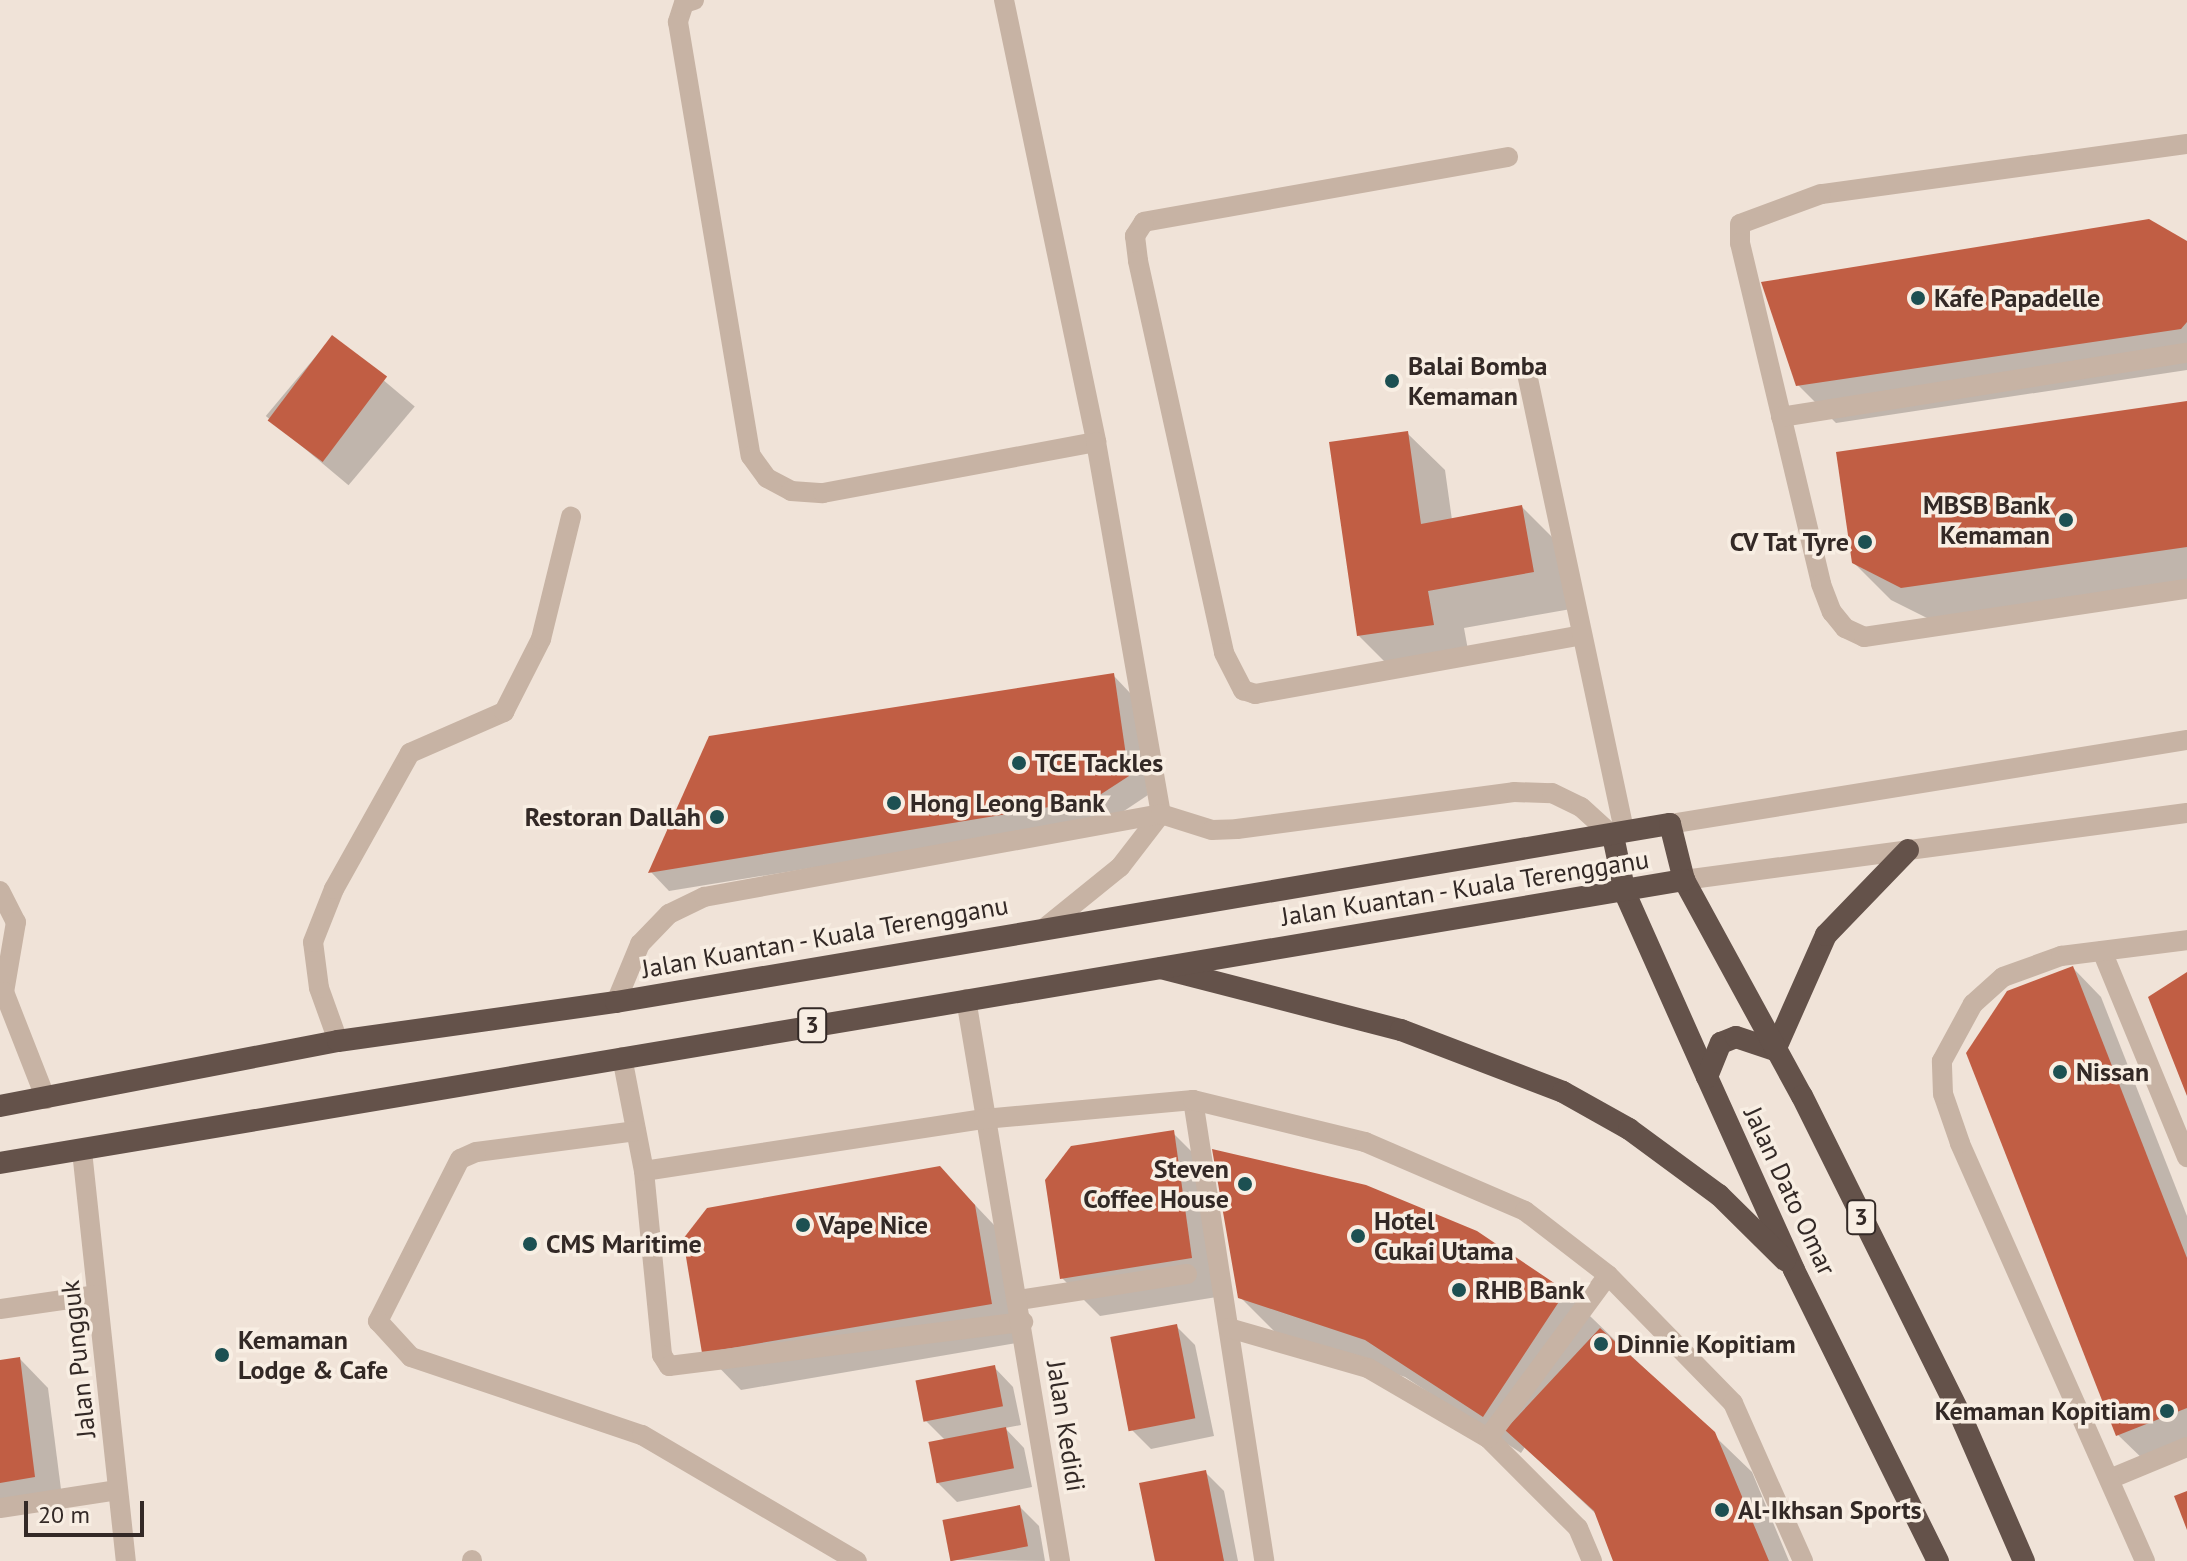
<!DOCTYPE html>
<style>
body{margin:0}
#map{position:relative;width:2187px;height:1561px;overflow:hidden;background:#f0e3d8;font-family:"PT Sans",sans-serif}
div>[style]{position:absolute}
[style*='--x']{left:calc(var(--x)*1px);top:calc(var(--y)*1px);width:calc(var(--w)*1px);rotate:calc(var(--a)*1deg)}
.shadow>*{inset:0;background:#0003;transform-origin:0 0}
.building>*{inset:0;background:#c15e44;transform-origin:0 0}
.service>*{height:20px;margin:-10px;padding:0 10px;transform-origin:10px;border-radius:10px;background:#c7b3a4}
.minor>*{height:20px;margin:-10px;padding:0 10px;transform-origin:10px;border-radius:10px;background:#c7b3a4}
.trunk>*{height:22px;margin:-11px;padding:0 11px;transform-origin:11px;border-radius:11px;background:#64524a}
.dots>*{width:22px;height:22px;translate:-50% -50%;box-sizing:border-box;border:4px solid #f8eee3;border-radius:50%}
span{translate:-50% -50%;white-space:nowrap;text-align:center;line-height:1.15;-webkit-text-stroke:7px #f8eee3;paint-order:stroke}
.shield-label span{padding:2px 6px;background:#f8eee3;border:2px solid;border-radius:6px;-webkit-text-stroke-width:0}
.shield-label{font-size:24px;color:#332926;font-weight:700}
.poi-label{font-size:26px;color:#332926;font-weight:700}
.left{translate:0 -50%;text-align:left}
.right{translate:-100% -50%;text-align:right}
.street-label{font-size:26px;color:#332926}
.scale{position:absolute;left:24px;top:1501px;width:120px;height:36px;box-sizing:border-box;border:4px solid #332926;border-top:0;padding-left:10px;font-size:24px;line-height:28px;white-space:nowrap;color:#332926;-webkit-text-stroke:6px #f8eee3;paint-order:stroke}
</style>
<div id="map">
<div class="shadow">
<div style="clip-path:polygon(2187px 242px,2187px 370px,1836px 423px,1798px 385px)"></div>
<div style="left:332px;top:337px;width:108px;height:103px;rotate:40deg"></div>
<div style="clip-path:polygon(2187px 403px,2187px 589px,1939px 624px,1891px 600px,1853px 562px)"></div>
<div style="clip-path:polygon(1407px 433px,1445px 470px,1452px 520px,1522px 507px,1559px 544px,1571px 609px,1464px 628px,1470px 661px,1396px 673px,1358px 635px)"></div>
<div style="clip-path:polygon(1113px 675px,1132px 695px,1148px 795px,1112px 819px,669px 891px,651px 872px)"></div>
<div style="clip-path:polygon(2073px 968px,2101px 997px,2187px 1216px,2187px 1447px,2147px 1463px,2118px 1435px)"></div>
<div style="clip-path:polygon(1173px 1133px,1210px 1170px,1229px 1295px,1100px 1316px,1062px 1278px)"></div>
<div style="clip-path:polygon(940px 1168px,1012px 1244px,1028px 1341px,741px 1390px,704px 1352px)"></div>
<div style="clip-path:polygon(1565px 1292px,1752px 1472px,1789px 1561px,1616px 1561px,1597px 1515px,1525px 1447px,1521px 1453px,1405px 1377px,1278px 1335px,1240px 1297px)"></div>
<div style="clip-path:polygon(1176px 1326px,1195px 1345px,1214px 1436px,1151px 1449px,1132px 1430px)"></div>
<div style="clip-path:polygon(20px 1359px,48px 1388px,63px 1505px,0 1516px,0 1362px)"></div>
<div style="clip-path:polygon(994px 1367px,1013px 1387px,1021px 1425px,1005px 1428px,1024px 1448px,1032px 1487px,957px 1502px,938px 1483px,946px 1441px,926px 1421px)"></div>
<div style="clip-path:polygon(1205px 1472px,1224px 1491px,1238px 1561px,1157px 1561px)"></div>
<div style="clip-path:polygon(1020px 1507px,1039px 1526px,1045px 1561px,951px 1560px)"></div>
</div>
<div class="building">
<div style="clip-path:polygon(2149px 219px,2187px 241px,2187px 322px,2181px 329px,1796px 386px,1761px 282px)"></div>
<div style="left:332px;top:335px;width:69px;height:107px;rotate:37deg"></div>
<div style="clip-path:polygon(2187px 401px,2187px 547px,1901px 588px,1852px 563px,1836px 452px)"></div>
<div style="clip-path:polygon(1408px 431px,1421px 524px,1522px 505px,1534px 572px,1428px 591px,1434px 625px,1357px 636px,1329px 442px)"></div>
<div style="clip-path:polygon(1114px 673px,1129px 776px,1092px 800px,648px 873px,709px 736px)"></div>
<div style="clip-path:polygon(2073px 966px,2187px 1258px,2187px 1408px,2116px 1436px,1966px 1053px,2007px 991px)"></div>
<div style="clip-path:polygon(2187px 972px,2187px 1096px,2148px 997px)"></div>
<div style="clip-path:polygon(1174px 1130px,1192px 1258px,1060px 1279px,1045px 1180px,1071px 1146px)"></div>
<div style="clip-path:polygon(1212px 1149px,1366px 1185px,1477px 1231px,1566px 1291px,1483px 1417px,1365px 1340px,1238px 1298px)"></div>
<div style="clip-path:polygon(940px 1166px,975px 1205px,992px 1304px,702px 1353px,683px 1239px,707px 1208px)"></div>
<div style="left:1177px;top:1324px;width:96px;height:68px;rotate:79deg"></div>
<div style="clip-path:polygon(1600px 1328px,1715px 1432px,1769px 1561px,1613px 1561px,1594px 1511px,1505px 1430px)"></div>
<div style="clip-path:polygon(20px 1357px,35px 1477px,0 1483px,0 1360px)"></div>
<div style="left:995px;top:1365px;width:42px;height:81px;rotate:79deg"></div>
<div style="left:1006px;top:1427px;width:42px;height:79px;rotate:79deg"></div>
<div style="clip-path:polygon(1206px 1470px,1224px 1561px,1155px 1561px,1139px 1483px)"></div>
<div style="clip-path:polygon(2187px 1491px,2187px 1530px,2174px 1496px)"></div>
<div style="left:1020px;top:1505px;width:42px;height:79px;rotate:79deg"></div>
</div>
<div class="service">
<div style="--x:2187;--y:144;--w:369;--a:172.2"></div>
<div style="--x:1821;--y:194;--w:86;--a:159.7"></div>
<div style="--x:1740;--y:224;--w:19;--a:90"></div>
<div style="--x:1740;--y:243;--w:350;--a:76.6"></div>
<div style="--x:1821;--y:584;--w:30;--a:69"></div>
<div style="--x:1832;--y:612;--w:21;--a:51"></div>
<div style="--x:1845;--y:628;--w:21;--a:25"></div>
<div style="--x:1864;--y:637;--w:327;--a:-8.5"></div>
<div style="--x:1508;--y:157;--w:370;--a:169.9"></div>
<div style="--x:1144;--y:222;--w:17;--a:123"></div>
<div style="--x:1135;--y:236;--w:25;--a:83"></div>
<div style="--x:1138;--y:261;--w:401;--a:77.6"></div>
<div style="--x:1224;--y:653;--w:42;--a:62.8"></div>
<div style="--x:1243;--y:690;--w:13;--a:18"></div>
<div style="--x:1255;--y:694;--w:332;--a:-10.2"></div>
<div style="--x:1526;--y:369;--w:473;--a:78"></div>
<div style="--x:1781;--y:417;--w:411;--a:-9"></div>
<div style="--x:0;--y:891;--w:35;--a:63"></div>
<div style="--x:16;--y:922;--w:71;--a:99.7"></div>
<div style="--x:4;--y:992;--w:115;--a:68.6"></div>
<div style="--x:2102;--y:951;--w:223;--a:67.6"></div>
<div style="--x:338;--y:1041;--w:56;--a:-109.7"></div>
<div style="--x:319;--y:988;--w:46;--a:-97.4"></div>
<div style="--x:313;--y:942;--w:57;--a:-68.4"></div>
<div style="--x:334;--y:889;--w:156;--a:-60.8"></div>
<div style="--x:410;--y:753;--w:103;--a:-23.6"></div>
<div style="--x:504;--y:712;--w:82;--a:-63.1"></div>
<div style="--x:541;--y:639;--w:126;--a:-76.2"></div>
<div style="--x:1193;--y:1100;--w:466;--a:81.2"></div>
<div style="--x:644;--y:1171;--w:185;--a:84.4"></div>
<div style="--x:662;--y:1355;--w:13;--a:58"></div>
<div style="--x:669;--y:1366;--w:357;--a:-7.1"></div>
<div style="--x:1019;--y:1300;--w:170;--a:-8.8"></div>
<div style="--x:1229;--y:1328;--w:145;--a:16.1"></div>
<div style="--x:1368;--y:1368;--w:139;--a:30.3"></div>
<div style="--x:1488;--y:1438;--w:127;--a:45"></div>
<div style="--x:1578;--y:1528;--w:36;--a:67"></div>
<div style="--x:1488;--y:1438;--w:202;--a:-53.6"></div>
<div style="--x:2112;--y:1478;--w:81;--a:-22.5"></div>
<div style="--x:0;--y:1508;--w:119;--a:-8.7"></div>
</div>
<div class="minor">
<div style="--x:694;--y:0;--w:10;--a:163"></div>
<div style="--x:684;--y:3;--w:20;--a:108"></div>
<div style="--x:678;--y:22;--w:440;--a:80.5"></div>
<div style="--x:751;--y:456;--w:27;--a:54"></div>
<div style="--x:767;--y:478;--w:27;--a:28"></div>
<div style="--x:791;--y:491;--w:32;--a:4"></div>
<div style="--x:823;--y:493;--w:278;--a:-10.6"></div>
<div style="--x:1004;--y:0;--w:451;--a:78.2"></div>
<div style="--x:1096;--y:442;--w:378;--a:80.1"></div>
<div style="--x:1161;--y:814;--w:67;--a:127.7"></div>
<div style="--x:1120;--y:867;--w:95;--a:141"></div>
<div style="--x:1670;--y:824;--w:524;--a:-9.23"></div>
<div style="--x:1684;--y:880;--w:507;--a:-7.59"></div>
<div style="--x:966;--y:999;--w:570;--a:80.5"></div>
<div style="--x:616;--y:1002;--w:63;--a:-67.5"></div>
<div style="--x:640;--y:944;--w:42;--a:-46"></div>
<div style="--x:669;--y:914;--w:39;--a:-26"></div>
<div style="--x:704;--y:897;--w:464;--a:-10.3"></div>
<div style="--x:1161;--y:814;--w:53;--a:17.4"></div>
<div style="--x:1212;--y:830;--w:25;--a:-2"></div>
<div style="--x:1237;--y:829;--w:279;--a:-7.6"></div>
<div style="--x:1514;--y:792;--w:38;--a:2"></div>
<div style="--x:1552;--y:793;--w:32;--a:26"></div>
<div style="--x:1581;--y:807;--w:43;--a:42.2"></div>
<div style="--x:622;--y:1057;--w:116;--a:79.1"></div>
<div style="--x:644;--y:1171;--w:344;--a:-8.7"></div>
<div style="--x:984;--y:1119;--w:210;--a:-5.2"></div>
<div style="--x:1193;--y:1100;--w:177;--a:13.7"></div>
<div style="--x:1365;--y:1142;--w:174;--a:23.3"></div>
<div style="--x:1525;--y:1211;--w:105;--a:37.6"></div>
<div style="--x:1608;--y:1275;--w:179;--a:45.7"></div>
<div style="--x:1733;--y:1403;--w:173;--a:66.1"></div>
<div style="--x:636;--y:1131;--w:161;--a:172.5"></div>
<div style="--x:476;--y:1152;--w:17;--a:156"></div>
<div style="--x:460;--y:1159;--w:182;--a:116.8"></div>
<div style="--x:378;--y:1321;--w:49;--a:47.5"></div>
<div style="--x:411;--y:1357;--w:244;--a:18.7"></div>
<div style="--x:642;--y:1435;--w:249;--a:30.4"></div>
<div style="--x:82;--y:1151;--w:412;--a:83.9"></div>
<div style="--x:0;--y:1309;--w:98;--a:-8.2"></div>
<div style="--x:472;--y:1560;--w:1;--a:90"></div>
<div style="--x:2145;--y:1561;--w:457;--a:-113.9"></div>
<div style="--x:1960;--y:1143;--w:52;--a:-109.1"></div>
<div style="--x:1943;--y:1094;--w:33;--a:-92"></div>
<div style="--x:1942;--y:1061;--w:65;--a:-61.5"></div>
<div style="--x:1973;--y:1004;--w:40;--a:-42"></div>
<div style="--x:2003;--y:977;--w:62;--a:-19.9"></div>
<div style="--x:2061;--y:956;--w:127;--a:-7.2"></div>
</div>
<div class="trunk">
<div style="--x:1613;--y:836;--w:58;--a:78.1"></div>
<div style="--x:1625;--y:893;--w:201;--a:66"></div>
<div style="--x:1707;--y:1077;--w:212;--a:65.7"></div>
<div style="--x:1794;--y:1270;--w:325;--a:63.7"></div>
<div style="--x:1161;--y:968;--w:248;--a:14.5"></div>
<div style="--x:1401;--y:1030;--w:173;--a:20.9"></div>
<div style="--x:1563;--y:1092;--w:76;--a:29.3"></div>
<div style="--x:1629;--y:1129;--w:112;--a:36.3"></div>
<div style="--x:1719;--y:1195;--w:93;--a:44.6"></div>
<div style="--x:1707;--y:1077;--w:37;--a:-68"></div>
<div style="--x:1721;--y:1043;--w:16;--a:-22"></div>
<div style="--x:1736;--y:1037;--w:41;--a:18.4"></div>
<div style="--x:1775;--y:1050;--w:126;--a:-66.1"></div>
<div style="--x:1826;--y:935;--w:118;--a:-46"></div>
<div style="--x:0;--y:1106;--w:344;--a:-10.9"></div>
<div style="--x:338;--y:1041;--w:281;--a:-8"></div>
<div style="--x:616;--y:1002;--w:1069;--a:-9.59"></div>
<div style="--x:1670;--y:824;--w:58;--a:76"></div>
<div style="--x:1684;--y:880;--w:246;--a:61.4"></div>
<div style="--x:1802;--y:1096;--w:363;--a:63.6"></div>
<div style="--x:1963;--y:1421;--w:153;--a:66.5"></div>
<div style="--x:0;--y:1163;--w:1708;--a:-9.54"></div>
</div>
<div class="dots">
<div style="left:1918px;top:298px;background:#1d5052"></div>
<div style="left:1392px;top:381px;background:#1d5052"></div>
<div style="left:2066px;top:520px;background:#1d5052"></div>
<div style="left:1865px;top:542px;background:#1d5052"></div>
<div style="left:1019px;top:763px;background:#1d5052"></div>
<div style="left:894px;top:803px;background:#1d5052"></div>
<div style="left:717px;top:817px;background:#1d5052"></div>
<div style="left:2060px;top:1072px;background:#1d5052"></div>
<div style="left:1245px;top:1184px;background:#1d5052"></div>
<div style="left:803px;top:1225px;background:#1d5052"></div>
<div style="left:1358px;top:1236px;background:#1d5052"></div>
<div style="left:530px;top:1244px;background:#1d5052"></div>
<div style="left:1459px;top:1290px;background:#1d5052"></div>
<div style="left:1601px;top:1344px;background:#1d5052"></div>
<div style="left:222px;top:1355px;background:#1d5052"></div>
<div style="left:2167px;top:1411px;background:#1d5052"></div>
<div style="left:1722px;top:1510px;background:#1d5052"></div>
</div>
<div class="shield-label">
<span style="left:812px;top:1025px">3</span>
<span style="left:1861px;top:1217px">3</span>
</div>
<div class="poi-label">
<span class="left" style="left:1934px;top:298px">Kafe Papadelle</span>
<span class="left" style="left:1408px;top:381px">Balai Bomba<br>Kemaman</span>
<span class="right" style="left:2050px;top:520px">MBSB Bank<br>Kemaman</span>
<span class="right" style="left:1849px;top:542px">CV Tat Tyre</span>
<span class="left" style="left:1035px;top:763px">TCE Tackles</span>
<span class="left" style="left:910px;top:803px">Hong Leong Bank</span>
<span class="right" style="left:701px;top:817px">Restoran Dallah</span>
<span class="left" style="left:2076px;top:1072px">Nissan</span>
<span class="right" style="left:1229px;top:1184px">Steven<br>Coffee House</span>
<span class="left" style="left:1374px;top:1236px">Hotel<br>Cukai Utama</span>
<span class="left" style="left:819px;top:1225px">Vape Nice</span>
<span class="left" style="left:546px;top:1244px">CMS Maritime</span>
<span class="left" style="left:1475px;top:1290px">RHB Bank</span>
<span class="left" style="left:238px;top:1355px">Kemaman<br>Lodge &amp; Cafe</span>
<span class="left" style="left:1617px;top:1344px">Dinnie Kopitiam</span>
<span class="right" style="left:2151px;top:1411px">Kemaman Kopitiam</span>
<span class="left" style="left:1738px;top:1510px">Al-Ikhsan Sports</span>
</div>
<div class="street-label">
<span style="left:1465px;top:888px;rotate:-9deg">Jalan Kuantan - Kuala Terengganu</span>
<span style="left:825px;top:937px;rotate:-10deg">Jalan Kuantan - Kuala Terengganu</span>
<span style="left:1790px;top:1191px;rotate:65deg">Jalan Dato Omar</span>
<span style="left:78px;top:1359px;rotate:-96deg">Jalan Pungguk</span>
<span style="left:1066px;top:1426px;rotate:81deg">Jalan Kedidi</span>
</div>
<div class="scale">20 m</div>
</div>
